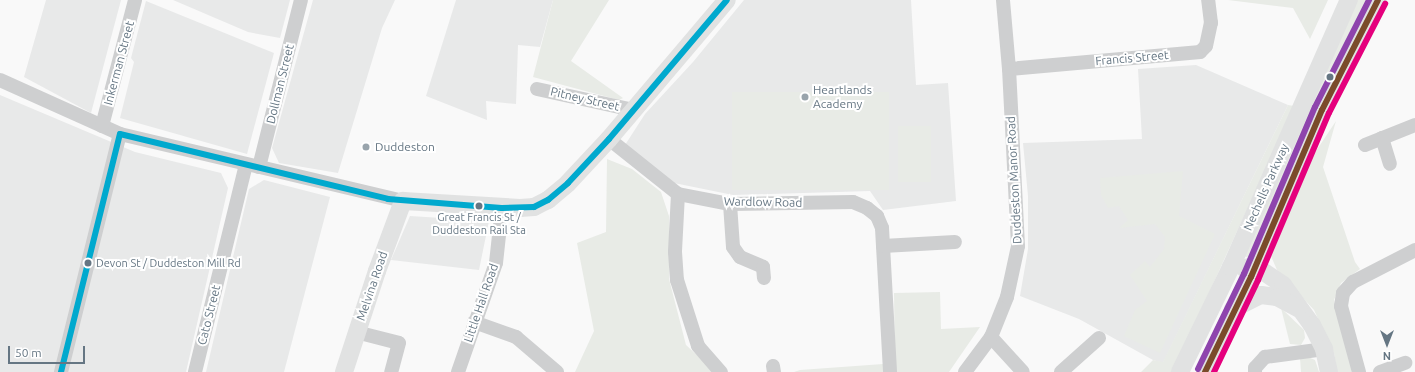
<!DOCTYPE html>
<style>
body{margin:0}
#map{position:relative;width:1415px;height:372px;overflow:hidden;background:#f9f9f9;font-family:Ubuntu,sans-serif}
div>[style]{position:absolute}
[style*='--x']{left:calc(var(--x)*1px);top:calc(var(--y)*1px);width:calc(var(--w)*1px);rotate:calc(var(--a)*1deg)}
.built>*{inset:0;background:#e8e9e9}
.green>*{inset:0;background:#e8ebe6;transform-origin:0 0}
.minor>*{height:14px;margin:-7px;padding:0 7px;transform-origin:7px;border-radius:7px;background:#cecfd0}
.major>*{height:18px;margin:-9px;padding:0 9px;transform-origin:9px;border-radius:9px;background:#e1e2e2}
.bus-1>*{height:6px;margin:-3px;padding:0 3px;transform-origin:3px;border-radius:3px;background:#00a9ce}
.bus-2>*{height:6px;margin:-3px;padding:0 3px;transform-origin:3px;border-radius:3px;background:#7a4b2a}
.bus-3>*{height:6px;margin:-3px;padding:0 3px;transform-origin:3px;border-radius:3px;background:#e5007d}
.bus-4>*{height:6px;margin:-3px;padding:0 3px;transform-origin:3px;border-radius:3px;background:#8e44ad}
.dots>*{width:11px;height:11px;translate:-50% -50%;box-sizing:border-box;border:2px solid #fff;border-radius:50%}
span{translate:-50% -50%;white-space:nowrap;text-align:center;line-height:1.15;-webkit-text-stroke:4px #fff;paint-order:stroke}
.bus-label{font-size:11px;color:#657683}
.left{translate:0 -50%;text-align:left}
.street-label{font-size:12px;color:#657683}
.poi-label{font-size:12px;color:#657683}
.north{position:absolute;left:1367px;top:324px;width:40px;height:40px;-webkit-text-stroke:3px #fff;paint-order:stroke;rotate:180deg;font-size:11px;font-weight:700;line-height:16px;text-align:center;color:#657683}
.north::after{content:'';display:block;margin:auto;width:14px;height:18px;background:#657683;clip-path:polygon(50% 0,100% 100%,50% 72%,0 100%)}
.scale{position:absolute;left:8px;top:346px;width:77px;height:18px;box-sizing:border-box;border:2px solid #657683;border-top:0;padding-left:5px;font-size:12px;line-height:14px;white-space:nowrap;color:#657683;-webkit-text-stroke:3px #fff;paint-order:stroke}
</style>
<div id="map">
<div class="built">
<div style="clip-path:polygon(46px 0,121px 0,91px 113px,24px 77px)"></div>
<div style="clip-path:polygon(173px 0,290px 0,280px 38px,248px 32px)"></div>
<div style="clip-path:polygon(313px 0,395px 0,382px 28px,338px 173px,279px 163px,272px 148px)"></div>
<div style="clip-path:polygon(456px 0,553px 0,540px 47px,518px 45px,516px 104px,486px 101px,487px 120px,426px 96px)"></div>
<div style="clip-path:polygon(744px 0,911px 0,916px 85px,948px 83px,956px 201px,883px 210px,870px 191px,733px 195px,674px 183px,625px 145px,645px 114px,693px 62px)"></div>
<div style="clip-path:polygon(146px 1px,274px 53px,247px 154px,120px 118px,134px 62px,131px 58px)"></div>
<div style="clip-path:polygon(1196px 65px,1288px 105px,1163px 363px,1153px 360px,1079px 319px,1020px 296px,1028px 249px,1028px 196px,1023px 143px,1142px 139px,1138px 69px)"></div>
<div style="clip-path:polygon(0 95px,135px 152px,221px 173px,228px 188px,186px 372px,0 372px)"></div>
<div style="clip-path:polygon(264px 180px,330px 197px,284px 372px,206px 372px,249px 189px)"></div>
<div style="clip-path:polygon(410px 216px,489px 221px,479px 270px,391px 260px)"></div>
</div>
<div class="green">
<div style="clip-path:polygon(553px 0,609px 0,571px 61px,623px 98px,619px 100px,533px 77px)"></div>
<div style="clip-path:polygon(1228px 0,1328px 0,1310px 39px,1293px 8px)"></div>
<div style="clip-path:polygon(1353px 0,1367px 0,1252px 255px,1247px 257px,1241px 255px)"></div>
<div style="left:732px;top:92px;width:157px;height:98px"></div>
<div style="clip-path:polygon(1288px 105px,1294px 106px,1173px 372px,1141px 372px,1153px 360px,1163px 362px)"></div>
<div style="clip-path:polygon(1336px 121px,1323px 167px,1355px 262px,1360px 269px,1341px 283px,1334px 300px,1353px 372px,1337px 372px,1334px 353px,1314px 310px,1277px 270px,1271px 256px,1314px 154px)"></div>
<div style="left:898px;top:126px;width:33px;height:56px"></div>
<div style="clip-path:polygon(607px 159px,632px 169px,661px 192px,669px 216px,669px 279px,686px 345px,715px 372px,575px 372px,594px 331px,577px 243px,606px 232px)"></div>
<div style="clip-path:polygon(1183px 171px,1179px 216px,1215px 234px,1160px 353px,1124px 336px,1135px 310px,1147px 301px,1130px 275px,1145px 261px,1150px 267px,1164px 249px,1165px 237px,1155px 224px,1119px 228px,1128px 220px,1119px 206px,1108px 208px,1101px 195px,1100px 178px)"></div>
<div style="clip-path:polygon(940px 292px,941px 329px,980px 327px,949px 372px,895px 372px,894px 293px)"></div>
<div style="clip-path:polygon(1281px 308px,1304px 330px,1305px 338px,1301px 345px,1290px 344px)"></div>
<div style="clip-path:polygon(1308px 357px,1315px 360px,1319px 372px,1301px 372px,1300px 358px)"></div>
<div style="clip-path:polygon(883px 364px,883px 372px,794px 372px,800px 370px)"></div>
</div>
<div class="minor">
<div style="--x:1009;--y:69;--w:192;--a:-5.1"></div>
<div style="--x:1200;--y:52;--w:8;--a:-45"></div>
<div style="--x:1206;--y:46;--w:24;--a:-78"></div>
<div style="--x:1211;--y:23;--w:23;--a:-97"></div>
<div style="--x:0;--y:80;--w:132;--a:24.2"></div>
<div style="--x:120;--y:134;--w:291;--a:13.3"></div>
<div style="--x:537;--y:89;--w:98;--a:12.3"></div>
<div style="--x:102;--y:126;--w:130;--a:-75.3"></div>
<div style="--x:1382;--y:138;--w:27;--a:73"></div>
<div style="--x:609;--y:139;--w:88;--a:38.6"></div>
<div style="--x:678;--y:194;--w:53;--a:10.9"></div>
<div style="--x:730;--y:204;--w:123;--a:-0.9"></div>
<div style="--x:853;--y:202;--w:15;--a:23"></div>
<div style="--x:867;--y:208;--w:13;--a:39"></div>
<div style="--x:877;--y:216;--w:13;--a:67"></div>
<div style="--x:882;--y:228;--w:144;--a:86.8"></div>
<div style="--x:1365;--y:145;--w:54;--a:-21.8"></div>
<div style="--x:259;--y:167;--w:172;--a:-75.9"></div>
<div style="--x:678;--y:194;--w:58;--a:93"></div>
<div style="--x:675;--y:252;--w:28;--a:86"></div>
<div style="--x:677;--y:280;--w:69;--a:72.3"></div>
<div style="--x:698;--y:346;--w:35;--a:49"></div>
<div style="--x:730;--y:204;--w:43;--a:86"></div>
<div style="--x:733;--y:247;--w:12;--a:55"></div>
<div style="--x:740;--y:257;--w:25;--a:23"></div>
<div style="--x:763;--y:267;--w:11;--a:85"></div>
<div style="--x:883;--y:246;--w:72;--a:-3.2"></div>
<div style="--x:474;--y:322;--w:45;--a:19.7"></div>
<div style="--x:516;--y:337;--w:54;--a:40.5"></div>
<div style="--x:356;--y:332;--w:44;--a:14.3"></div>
<div style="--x:399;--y:343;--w:30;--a:105"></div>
<div style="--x:991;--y:337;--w:47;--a:47.6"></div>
<div style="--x:773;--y:366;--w:6;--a:81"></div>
<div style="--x:61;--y:372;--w:245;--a:-76.1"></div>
<div style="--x:195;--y:372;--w:214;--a:-76.2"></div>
<div style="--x:458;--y:372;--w:115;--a:-70.8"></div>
<div style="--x:496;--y:263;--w:55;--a:-83.8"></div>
<div style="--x:965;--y:372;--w:44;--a:-53.4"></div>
<div style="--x:991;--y:337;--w:43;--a:-68.2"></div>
<div style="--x:1007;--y:297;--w:52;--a:-77.8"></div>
<div style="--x:1018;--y:246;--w:177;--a:-92.9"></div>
<div style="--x:1009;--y:69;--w:69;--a:-95"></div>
<div style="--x:1061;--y:372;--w:51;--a:-41.8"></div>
<div style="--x:1255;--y:372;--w:4;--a:-90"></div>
<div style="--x:1255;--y:368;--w:15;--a:-48"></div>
<div style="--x:1265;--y:357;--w:60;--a:-7.7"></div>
<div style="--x:1359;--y:372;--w:68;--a:-105.3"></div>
<div style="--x:1341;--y:306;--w:13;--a:-81"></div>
<div style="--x:1343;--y:293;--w:15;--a:-48"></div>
<div style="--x:1353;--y:282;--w:70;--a:-27.3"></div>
<div style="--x:1380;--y:372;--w:27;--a:-20"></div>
</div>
<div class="major">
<div style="--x:1244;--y:268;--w:11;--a:-10"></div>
<div style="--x:1255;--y:266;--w:34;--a:34"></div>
<div style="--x:1283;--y:285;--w:49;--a:54.1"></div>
<div style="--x:1312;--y:325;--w:27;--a:63"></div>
<div style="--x:1324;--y:349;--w:24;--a:78"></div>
<div style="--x:1233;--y:309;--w:31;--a:-27"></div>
<div style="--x:1261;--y:295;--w:16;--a:7"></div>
<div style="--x:1277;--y:297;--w:24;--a:28"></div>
<div style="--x:344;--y:372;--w:106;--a:-71.9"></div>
<div style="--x:377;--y:271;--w:75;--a:-69.6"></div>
<div style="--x:403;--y:201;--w:117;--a:3.4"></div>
<div style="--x:520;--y:208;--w:14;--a:-4"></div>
<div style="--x:534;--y:207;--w:16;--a:-27"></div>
<div style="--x:548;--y:200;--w:26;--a:-40"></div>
<div style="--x:568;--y:183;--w:60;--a:-47"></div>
<div style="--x:609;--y:139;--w:182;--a:-49.7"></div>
<div style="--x:1180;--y:372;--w:117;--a:-64.1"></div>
<div style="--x:1231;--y:267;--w:292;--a:-66.2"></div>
<div style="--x:1205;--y:372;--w:106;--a:-64.2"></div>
<div style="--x:1251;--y:277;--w:181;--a:-67"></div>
<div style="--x:1322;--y:110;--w:123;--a:-63"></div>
</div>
<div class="bus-1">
<div style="--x:61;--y:372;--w:245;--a:-76.1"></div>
<div style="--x:120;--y:134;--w:276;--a:13.6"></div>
<div style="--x:388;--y:199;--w:114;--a:4.5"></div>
<div style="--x:502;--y:208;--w:32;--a:-2"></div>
<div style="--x:534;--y:207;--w:16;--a:-27"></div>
<div style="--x:548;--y:200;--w:26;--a:-40"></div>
<div style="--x:568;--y:183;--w:60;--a:-47"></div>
<div style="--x:609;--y:139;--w:182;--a:-49.7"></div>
</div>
<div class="bus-2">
<div style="--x:1205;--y:372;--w:106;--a:-64.2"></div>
<div style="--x:1251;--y:277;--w:181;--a:-67"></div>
<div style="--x:1322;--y:110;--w:123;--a:-63"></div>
</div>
<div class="bus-3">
<div style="--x:1214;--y:372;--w:102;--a:-64.4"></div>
<div style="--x:1258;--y:280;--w:181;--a:-67"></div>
<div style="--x:1329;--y:113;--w:123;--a:-62.8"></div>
</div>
<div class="bus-4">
<div style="--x:1198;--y:369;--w:106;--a:-64.2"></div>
<div style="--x:1244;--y:274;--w:181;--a:-67"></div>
<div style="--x:1315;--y:107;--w:120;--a:-63.2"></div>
</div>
<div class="dots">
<div style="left:1330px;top:77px;background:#657683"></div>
<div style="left:805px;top:97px;background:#99a4ac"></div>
<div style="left:366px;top:147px;background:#99a4ac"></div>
<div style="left:479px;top:206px;background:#657683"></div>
<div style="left:88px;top:263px;background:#657683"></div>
</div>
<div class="bus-label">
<span style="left:479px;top:224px">Great Francis St /<br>Duddeston Rail Sta</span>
<span class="left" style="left:96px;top:263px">Devon St / Duddeston Mill Rd</span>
</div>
<div class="street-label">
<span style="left:1132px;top:58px;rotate:-5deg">Francis Street</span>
<span style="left:119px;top:63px;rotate:-75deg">Inkerman Street</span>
<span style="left:280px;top:84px;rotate:-76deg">Dollman Street</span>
<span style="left:585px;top:99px;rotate:13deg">Pitney Street</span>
<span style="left:1014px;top:180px;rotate:-93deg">Duddeston Manor Road</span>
<span style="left:1266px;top:187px;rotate:-66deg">Nechells Parkway</span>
<span style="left:763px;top:202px;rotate:1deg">Wardlow Road</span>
<span style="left:372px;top:286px;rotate:-71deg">Melvina Road</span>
<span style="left:481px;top:303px;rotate:-71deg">Little Hall Road</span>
<span style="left:209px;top:315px;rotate:-76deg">Cato Street</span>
</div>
<div class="poi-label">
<span class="left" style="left:813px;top:97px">Heartlands<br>Academy</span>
<span class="left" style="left:375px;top:147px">Duddeston</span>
</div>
<div class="north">N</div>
<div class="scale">50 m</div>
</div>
